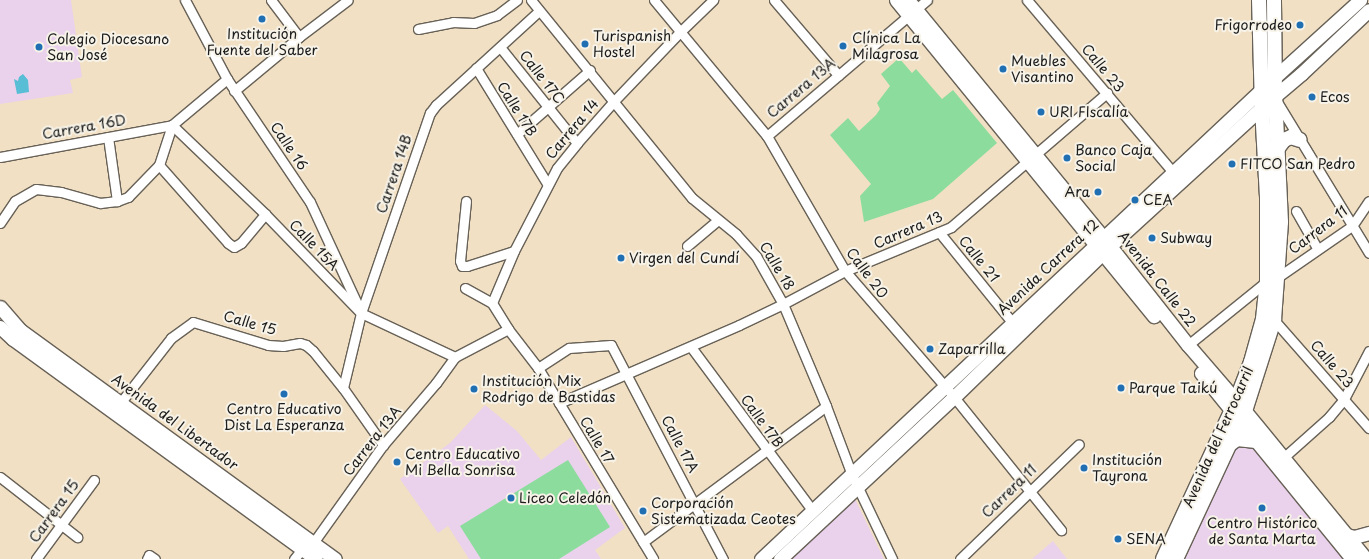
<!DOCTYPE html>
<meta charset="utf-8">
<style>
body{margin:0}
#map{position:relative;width:1369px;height:559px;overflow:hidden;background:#f2e0c4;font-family:"Playpen Sans",sans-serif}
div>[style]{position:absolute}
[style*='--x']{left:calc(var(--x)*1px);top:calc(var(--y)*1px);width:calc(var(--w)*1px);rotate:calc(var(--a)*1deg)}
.built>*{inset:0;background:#ead1ec}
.green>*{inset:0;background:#8cdd9d}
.water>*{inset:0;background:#57bed5}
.roads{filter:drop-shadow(1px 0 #676157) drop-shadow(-1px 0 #676157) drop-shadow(0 1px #676157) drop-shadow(0 -1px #676157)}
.street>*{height:9px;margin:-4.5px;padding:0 4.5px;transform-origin:4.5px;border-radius:4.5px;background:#fff}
.secondary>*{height:13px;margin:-6.5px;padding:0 6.5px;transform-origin:6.5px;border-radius:6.5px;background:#fff}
.primary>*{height:14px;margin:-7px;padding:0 7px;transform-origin:7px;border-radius:7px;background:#fff}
.dots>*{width:11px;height:11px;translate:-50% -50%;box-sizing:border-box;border:2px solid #f7f3e8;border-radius:50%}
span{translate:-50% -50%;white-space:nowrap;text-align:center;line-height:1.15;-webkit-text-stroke:4px #f7f3e8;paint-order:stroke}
.poi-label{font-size:14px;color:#1c1c1c}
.right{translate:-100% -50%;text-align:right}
.left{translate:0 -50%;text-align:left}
.street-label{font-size:14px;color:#1c1c1c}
</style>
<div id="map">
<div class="built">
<div style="clip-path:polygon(0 0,71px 0,82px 77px,70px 80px,73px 93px,0 104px)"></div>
<div style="clip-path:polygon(485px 405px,517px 431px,541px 460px,571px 437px,625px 528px,595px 550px,601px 559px,469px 559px,448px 526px,438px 533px,400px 479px,450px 443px)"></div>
<div style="clip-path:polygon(1244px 411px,1367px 559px,1174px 559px)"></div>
<div style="clip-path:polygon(854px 497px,884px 559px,787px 559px)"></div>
<div style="clip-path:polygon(1053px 541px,1067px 559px,1032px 559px)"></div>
</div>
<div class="green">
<div style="clip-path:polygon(899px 58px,912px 73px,916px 69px,942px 99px,953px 90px,997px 143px,933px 199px,864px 222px,860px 196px,871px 184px,830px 135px,848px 118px,859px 131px,876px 115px,880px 109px,877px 103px,890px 86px,881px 74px)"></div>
<div style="clip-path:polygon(568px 460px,610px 527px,559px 559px,481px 559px,460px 526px)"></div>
</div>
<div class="water">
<div style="clip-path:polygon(23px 74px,28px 80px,29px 92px,17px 94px,14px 79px,18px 81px,19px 77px)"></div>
</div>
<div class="roads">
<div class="street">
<div style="--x:185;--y:0;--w:89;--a:62"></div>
<div style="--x:227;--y:79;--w:148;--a:56"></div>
<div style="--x:310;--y:202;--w:115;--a:65.2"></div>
<div style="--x:271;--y:0;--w:46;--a:52.9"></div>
<div style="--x:531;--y:0;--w:255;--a:50.9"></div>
<div style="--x:692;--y:198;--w:57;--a:39.3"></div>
<div style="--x:736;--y:234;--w:30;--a:48"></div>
<div style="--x:756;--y:256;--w:55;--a:60.6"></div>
<div style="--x:783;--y:304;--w:111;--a:67.1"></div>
<div style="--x:826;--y:406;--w:74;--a:69.4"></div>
<div style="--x:852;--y:475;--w:93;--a:64.5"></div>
<div style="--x:654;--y:0;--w:177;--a:50.3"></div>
<div style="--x:767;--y:136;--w:156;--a:60"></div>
<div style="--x:845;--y:271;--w:167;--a:49.1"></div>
<div style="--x:954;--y:397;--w:171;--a:51.2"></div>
<div style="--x:774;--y:0;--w:99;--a:49.5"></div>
<div style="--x:1027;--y:0;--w:226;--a:49.7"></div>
<div style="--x:418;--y:29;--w:36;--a:-11"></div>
<div style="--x:453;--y:22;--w:21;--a:3"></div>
<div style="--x:474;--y:23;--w:24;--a:-19"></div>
<div style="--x:497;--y:15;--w:25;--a:-37"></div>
<div style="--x:500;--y:47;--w:123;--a:51.3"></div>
<div style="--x:476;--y:68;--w:137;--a:58.4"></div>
<div style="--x:234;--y:91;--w:85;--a:-39.7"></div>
<div style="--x:299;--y:37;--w:61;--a:-37.1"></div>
<div style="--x:1276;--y:100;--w:179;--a:58.7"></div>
<div style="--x:517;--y:134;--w:97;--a:-41.2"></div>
<div style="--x:767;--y:136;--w:210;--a:-40.4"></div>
<div style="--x:108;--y:137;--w:65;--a:82"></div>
<div style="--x:0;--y:157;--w:175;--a:-10.5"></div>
<div style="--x:172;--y:125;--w:129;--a:43.7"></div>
<div style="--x:265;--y:214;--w:138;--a:45.9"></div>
<div style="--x:361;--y:313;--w:104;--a:25.1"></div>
<div style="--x:159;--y:165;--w:104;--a:48.5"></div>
<div style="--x:228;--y:243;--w:7;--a:34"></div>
<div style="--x:234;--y:247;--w:8;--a:-30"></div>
<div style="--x:241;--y:243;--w:38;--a:-50"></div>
<div style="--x:466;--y:201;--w:60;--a:95.7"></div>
<div style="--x:460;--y:261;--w:5;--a:68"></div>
<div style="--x:462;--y:266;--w:5;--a:0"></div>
<div style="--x:467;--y:266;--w:49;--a:-17.7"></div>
<div style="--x:1296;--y:211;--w:43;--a:60.4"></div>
<div style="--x:0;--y:223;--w:27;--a:-56"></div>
<div style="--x:15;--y:201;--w:24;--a:-30"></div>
<div style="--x:36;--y:189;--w:25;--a:7"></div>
<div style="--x:61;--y:192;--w:41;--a:15.8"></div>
<div style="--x:100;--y:203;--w:17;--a:-7"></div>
<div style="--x:117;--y:201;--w:12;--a:-20"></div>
<div style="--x:128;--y:197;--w:45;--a:-45.9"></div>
<div style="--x:159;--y:165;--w:42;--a:-72"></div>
<div style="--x:172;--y:125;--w:72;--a:-39.9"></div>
<div style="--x:939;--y:232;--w:116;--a:51"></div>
<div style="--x:687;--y:246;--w:40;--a:-40"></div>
<div style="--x:1278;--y:277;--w:90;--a:-34.6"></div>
<div style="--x:1352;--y:226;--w:30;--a:-56"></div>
<div style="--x:465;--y:288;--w:31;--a:29"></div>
<div style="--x:492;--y:303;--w:31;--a:58"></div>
<div style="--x:508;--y:329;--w:49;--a:52.4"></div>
<div style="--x:538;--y:368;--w:223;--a:58.9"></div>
<div style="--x:492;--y:303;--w:56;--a:-67.1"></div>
<div style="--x:514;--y:251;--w:93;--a:-62.6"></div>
<div style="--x:557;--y:168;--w:32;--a:-51"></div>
<div style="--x:577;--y:143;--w:56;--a:-48.6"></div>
<div style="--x:614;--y:101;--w:97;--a:-46.3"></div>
<div style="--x:681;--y:31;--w:45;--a:-44.1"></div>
<div style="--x:1274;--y:320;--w:144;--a:48.7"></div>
<div style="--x:1188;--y:345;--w:102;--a:-39"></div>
<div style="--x:691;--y:347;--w:204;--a:53.4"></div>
<div style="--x:538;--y:368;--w:37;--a:-33"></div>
<div style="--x:569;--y:348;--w:42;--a:-4.1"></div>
<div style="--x:611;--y:345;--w:242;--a:62.4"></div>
<div style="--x:343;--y:388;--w:77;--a:-76.5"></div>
<div style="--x:361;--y:313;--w:212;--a:-71"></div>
<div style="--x:430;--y:113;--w:10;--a:-53"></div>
<div style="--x:436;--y:105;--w:139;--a:-42.4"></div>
<div style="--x:121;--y:402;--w:81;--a:-52"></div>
<div style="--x:171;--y:338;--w:27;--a:-36"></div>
<div style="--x:193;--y:322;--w:78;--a:17"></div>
<div style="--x:268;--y:345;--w:15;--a:4"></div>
<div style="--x:283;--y:346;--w:17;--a:-10"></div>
<div style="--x:300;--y:343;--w:6;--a:18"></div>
<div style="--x:306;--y:345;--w:9;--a:41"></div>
<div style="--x:313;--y:351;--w:48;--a:51"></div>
<div style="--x:343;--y:388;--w:70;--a:54.9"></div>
<div style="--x:559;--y:403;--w:196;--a:-23.4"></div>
<div style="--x:739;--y:325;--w:49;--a:-25.5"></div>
<div style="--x:783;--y:304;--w:70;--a:-28"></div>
<div style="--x:845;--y:271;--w:115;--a:-22.5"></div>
<div style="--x:951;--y:227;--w:206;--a:-40.7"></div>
<div style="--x:1283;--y:458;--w:62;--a:-41.7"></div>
<div style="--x:1329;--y:417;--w:23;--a:-50"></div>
<div style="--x:1344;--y:399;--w:54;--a:-62.5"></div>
<div style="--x:0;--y:477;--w:98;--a:37.9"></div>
<div style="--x:643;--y:542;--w:228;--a:-36.6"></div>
<div style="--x:313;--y:543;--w:120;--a:-54.5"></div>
<div style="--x:383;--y:445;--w:82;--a:-49.5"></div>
<div style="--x:436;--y:383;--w:32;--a:-54"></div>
<div style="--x:455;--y:357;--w:60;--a:-27.8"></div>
<div style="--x:36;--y:559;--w:98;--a:-53.7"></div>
<div style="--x:147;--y:559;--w:4;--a:-63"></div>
<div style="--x:149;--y:555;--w:7;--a:34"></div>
<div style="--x:294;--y:559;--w:13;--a:-51"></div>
<div style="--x:960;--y:559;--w:165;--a:-44"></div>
</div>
<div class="secondary">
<div style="--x:896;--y:0;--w:408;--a:50.8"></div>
<div style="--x:908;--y:0;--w:318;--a:50.6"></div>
<div style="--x:1110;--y:246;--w:126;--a:51.8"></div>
<div style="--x:1188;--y:345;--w:87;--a:49.2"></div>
<div style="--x:1245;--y:411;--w:191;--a:50.7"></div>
<div style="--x:0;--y:307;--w:30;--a:49"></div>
<div style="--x:20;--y:330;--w:389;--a:36"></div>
<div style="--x:0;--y:327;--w:18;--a:43"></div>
<div style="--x:13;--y:339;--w:374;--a:36"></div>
<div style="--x:1201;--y:373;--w:240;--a:50.9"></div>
<div style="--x:1347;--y:535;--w:7;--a:16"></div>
<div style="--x:1354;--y:537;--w:16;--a:-15"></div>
<div style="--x:761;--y:559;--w:705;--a:-43.16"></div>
<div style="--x:1275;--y:77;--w:115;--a:-42.2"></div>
<div style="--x:780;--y:559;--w:238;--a:-43"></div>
<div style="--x:954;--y:397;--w:217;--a:-44.1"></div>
<div style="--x:1110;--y:246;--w:206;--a:-42.4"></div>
<div style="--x:1262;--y:107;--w:51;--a:-40.2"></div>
<div style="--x:1301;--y:74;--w:93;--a:-43.3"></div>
</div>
<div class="primary">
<div style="--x:1278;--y:148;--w:10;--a:-53"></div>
<div style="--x:1284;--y:140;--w:8;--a:-23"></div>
<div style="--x:1291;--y:137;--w:9;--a:18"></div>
<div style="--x:1229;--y:445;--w:10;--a:-37"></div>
<div style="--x:1237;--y:439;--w:19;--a:6"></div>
<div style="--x:1163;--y:559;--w:174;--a:-65.2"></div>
<div style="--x:1236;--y:401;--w:42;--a:-69"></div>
<div style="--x:1251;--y:362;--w:45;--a:-74.4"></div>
<div style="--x:1263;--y:319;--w:38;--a:-84"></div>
<div style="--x:1267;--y:281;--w:84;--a:-90"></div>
<div style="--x:1267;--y:197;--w:90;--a:-93.2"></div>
<div style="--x:1262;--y:107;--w:107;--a:-91.6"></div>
<div style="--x:1176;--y:559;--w:163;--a:-65"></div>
<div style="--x:1245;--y:411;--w:96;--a:-72.3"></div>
<div style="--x:1274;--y:320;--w:98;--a:-85.9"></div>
<div style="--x:1281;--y:222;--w:125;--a:-92.7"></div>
<div style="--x:1275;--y:97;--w:97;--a:-90.6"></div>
</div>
</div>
<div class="dots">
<div style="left:262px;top:19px;background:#1f6fb2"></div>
<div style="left:1300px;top:25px;background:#1f6fb2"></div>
<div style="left:585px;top:44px;background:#1f6fb2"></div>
<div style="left:843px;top:46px;background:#1f6fb2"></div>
<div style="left:39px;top:47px;background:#1f6fb2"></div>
<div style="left:1003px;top:69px;background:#1f6fb2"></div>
<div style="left:1312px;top:97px;background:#1f6fb2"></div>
<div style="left:1041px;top:112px;background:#1f6fb2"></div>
<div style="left:1067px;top:158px;background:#1f6fb2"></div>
<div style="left:1232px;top:164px;background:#1f6fb2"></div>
<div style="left:1098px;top:192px;background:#1f6fb2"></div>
<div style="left:1135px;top:200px;background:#1f6fb2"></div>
<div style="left:1152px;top:238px;background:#1f6fb2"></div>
<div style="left:621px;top:258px;background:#1f6fb2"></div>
<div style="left:930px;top:349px;background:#1f6fb2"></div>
<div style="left:1121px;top:388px;background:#1f6fb2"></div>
<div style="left:474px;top:389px;background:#1f6fb2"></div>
<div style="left:284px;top:394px;background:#1f6fb2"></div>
<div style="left:397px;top:462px;background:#1f6fb2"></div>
<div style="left:1084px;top:468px;background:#1f6fb2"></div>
<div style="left:511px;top:498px;background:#1f6fb2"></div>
<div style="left:1262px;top:508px;background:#1f6fb2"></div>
<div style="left:643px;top:511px;background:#1f6fb2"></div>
<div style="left:1118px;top:539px;background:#1f6fb2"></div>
</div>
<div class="poi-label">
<span class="right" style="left:1292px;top:25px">Frigorrodeo</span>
<span style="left:262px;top:42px">Institución<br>Fuente del Saber</span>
<span class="left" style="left:593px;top:44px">Turispanish<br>Hostel</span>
<span class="left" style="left:852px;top:46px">Clínica La<br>Milagrosa</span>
<span class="left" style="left:47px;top:47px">Colegio Diocesano<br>San José</span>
<span class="left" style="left:1011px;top:69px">Muebles<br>Visantino</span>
<span class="left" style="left:1320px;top:97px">Ecos</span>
<span class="left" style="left:1049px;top:112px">URI FIscalía</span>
<span class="left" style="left:1075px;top:158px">Banco Caja<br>Social</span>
<span class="left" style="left:1240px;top:164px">FITCO San Pedro</span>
<span class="right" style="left:1090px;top:192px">Ara</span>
<span class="left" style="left:1143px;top:200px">CEA</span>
<span class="left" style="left:1160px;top:238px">Subway</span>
<span class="left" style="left:629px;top:258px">Virgen del Cundí</span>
<span class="left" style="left:938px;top:349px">Zaparrilla</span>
<span class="left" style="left:482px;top:389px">Institución Mix<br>Rodrigo de Bastidas</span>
<span class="left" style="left:1129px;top:388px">Parque Taikú</span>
<span style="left:284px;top:417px">Centro Educativo<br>Dist La Esperanza</span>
<span class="left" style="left:405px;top:462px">Centro Educativo<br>Mi Bella Sonrisa</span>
<span class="left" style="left:1092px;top:468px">Institución<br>Tayrona</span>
<span class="left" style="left:519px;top:498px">Liceo Celedón</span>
<span class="left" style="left:651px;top:511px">Corporación<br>Sistematizada Ceotes</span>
<span style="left:1262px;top:531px">Centro Histórico<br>de Santa Marta</span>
<span class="left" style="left:1126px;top:539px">SENA</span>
</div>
<div class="street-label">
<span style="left:1103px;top:68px;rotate:50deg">Calle 23</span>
<span style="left:542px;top:77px;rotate:52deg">Calle 17C</span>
<span style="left:801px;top:88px;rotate:-40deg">Carrera 13A</span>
<span style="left:517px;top:109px;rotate:58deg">Calle 17B</span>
<span style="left:84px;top:127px;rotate:-10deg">Carrera 16D</span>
<span style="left:572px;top:129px;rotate:-50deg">Carrera 14</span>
<span style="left:289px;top:146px;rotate:56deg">Calle 16</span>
<span style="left:394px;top:174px;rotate:-71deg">Carrera 14B</span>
<span style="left:908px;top:230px;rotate:-23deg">Carrera 13</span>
<span style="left:1318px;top:230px;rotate:-37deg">Carrera 11</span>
<span style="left:314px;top:245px;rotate:46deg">Calle 15A</span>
<span style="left:979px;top:259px;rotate:51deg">Calle 21</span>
<span style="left:777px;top:266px;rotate:59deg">Calle 18</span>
<span style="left:1048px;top:267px;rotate:-43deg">Avenida Carrera 12</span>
<span style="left:867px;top:273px;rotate:53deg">Calle 20</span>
<span style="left:1157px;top:279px;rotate:52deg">Avenida Calle 22</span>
<span style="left:250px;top:323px;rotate:16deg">Calle 15</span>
<span style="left:1332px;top:364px;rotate:49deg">Calle 23</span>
<span style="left:762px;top:421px;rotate:54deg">Calle 17B</span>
<span style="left:175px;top:422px;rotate:36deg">Avenida del Libertador</span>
<span style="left:1218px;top:437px;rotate:-66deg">Avenida del Ferrocarril</span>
<span style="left:597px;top:440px;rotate:59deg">Calle 17</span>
<span style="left:372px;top:441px;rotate:-52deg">Carrera 13A</span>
<span style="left:680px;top:444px;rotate:62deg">Calle 17A</span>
<span style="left:1009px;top:491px;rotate:-44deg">Carrera 11</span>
<span style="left:54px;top:511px;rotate:-54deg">Carrera 15</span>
</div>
</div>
